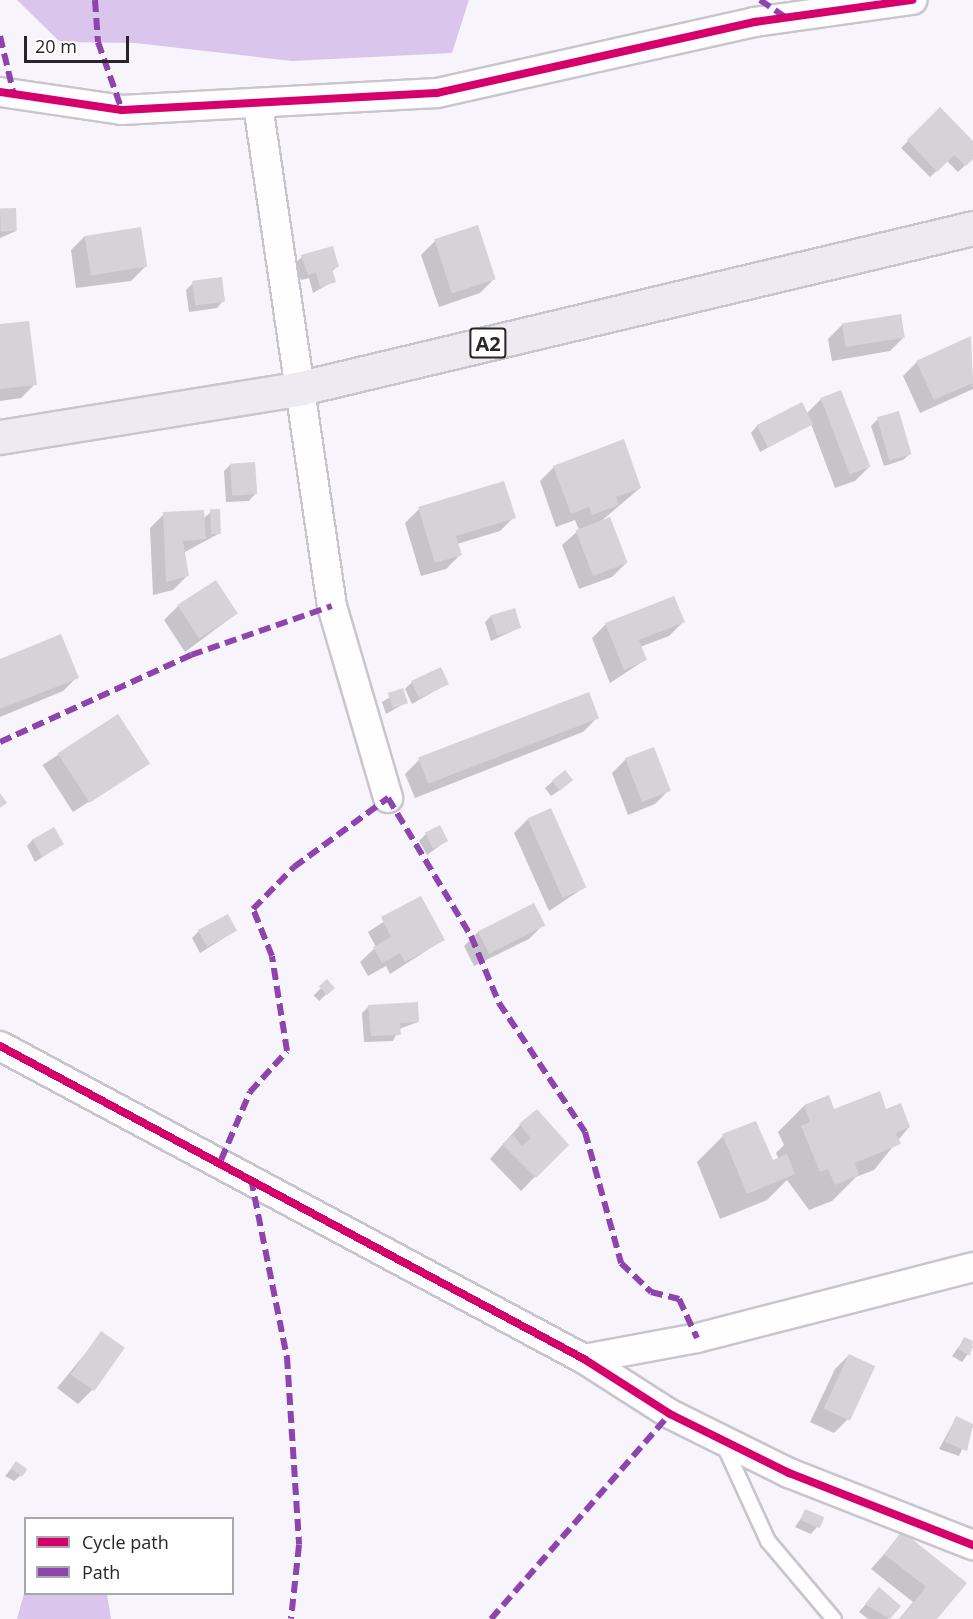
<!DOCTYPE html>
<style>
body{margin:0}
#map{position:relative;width:973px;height:1619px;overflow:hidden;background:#f8f4fc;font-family:"Open Sans",sans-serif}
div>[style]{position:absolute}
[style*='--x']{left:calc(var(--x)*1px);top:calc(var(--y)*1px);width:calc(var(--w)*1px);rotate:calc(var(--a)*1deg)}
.forest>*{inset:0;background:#dac5ed}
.shadow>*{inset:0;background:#0003;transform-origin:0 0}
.building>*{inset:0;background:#d5d2d8;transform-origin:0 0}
.roads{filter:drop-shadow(2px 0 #c9c5cc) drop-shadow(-2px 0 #c9c5cc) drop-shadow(0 2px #c9c5cc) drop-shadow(0 -2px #c9c5cc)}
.lane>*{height:14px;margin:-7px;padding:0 7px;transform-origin:7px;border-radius:7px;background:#fefdff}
.street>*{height:28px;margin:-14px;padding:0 14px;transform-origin:14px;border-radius:14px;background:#fefdff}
.primary>*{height:33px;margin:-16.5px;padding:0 16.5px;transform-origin:16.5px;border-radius:16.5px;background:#eeeaf1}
.quiet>*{height:6px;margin-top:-3px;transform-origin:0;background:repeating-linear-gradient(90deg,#8e44ad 0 12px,transparent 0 18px)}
.cycleway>*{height:8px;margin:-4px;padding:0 4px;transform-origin:4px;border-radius:4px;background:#d6006c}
span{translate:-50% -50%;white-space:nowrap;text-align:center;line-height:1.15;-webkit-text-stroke:4.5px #fff;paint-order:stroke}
.shield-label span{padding:2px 4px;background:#fff;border:2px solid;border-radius:4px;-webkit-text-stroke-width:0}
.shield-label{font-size:20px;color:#28252a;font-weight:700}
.legend{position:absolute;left:24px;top:1517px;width:210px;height:78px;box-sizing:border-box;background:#fff;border:2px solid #a9a8aa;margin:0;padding:8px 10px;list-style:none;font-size:18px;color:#28252a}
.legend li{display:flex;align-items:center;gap:12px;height:30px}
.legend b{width:30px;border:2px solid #a9a8aa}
.scale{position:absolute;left:24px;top:36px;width:105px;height:27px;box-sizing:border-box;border:3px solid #28252a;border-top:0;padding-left:8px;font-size:18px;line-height:21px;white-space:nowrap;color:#28252a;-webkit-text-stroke:4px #fff;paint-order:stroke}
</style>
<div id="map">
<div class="forest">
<div style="clip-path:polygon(17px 0,469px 0,452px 53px,292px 61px,135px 43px,60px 42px)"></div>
<div style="clip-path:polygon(25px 1590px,107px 1594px,111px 1619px,17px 1619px)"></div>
</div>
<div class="shadow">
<div style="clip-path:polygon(940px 109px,973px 143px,973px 158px,958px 172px,947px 161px,930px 177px,901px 148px)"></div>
<div style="clip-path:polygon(15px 210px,16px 231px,0 238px,0 211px)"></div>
<div style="clip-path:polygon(85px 236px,145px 267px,131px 281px,76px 288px,71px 250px)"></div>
<div style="clip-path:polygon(435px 241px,494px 279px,480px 293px,439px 307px,421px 255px)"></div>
<div style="clip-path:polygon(302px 257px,338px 266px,331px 272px,334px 281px,313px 293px,309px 278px,301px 280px,295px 263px)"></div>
<div style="clip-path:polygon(193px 283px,223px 301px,217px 308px,189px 312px,186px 290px)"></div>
<div style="clip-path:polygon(842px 325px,904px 337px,890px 351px,832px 361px,828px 339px)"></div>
<div style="clip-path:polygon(0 326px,35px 384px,21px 398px,0 401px)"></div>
<div style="clip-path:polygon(970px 338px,973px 389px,920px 413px,903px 376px,917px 362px)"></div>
<div style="clip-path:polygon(821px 399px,869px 467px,855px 481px,835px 488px,811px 424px,760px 452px,751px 433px,757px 426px,806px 414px)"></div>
<div style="clip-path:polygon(878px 419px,910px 454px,903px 460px,884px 466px,871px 426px)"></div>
<div style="clip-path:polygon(231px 464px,255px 494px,249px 501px,226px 502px,224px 471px)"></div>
<div style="clip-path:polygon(554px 467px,640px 488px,599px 523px,626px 563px,612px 577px,579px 589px,562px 545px,579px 530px,575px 520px,556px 527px,540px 481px)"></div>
<div style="clip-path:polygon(419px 509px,514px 517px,500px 531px,457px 544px,460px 555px,446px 569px,421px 576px,405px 523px)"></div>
<div style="clip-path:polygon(211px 512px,220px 533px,183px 553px,187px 576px,173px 590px,153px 595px,150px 528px,164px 514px,203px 519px)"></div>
<div style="clip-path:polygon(178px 606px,236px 614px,185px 652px,164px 620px)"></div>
<div style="clip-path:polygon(492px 615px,519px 628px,491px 641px,485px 622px)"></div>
<div style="clip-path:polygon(683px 622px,669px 636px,640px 647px,645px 660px,610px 683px,592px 638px,606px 624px)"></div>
<div style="clip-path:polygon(0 660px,77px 677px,63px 691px,0 717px)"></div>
<div style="clip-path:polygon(412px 682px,447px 684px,412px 704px,405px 689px)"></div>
<div style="clip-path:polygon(402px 690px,407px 702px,386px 714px,382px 702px)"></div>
<div style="clip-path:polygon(588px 694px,597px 718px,583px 732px,415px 798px,405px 774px,419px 760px)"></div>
<div style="left:118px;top:716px;width:56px;height:90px;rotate:57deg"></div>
<div style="clip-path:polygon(626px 759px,669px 790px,655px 804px,628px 815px,612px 773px)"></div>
<div style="clip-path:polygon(564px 772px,564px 787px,551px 796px,545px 788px)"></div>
<div style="clip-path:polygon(528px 819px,585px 887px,549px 911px,514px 833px)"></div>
<div style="clip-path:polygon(426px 834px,446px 841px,427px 855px,419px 841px)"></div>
<div style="clip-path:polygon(33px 839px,62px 844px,35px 862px,27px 846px)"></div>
<div style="clip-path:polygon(420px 898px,443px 940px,390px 974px,386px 966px,368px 976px,360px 962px,376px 947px,368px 932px)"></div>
<div style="clip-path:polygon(533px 905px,543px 925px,529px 939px,474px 966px,464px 946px,478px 932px)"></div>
<div style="clip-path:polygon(199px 931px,235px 931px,200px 953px,192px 938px)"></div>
<div style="left:327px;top:982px;width:8px;height:19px;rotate:45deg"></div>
<div style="clip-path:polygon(369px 1006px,418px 1022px,399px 1029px,393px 1041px,364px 1042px,362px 1013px)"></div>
<div style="clip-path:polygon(828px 1097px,833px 1111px,886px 1110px,909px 1127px,874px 1170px,856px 1177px,832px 1201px,809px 1210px,787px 1180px,767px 1200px,720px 1219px,697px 1162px,723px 1136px,772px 1162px,779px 1160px,776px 1153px,784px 1145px,778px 1132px,804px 1106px)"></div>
<div style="clip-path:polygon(520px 1125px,567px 1144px,521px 1191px,490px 1159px)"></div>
<div style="clip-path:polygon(102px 1333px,92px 1390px,78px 1404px,57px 1388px)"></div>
<div style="clip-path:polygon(965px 1338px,973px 1347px,962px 1362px,952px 1356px)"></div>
<div style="clip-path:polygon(849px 1355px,848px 1419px,834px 1433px,810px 1422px,835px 1369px)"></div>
<div style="clip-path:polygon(956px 1418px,973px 1426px,959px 1456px,939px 1449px)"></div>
<div style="clip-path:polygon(16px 1463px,21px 1475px,14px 1481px,5px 1476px)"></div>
<div style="clip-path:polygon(806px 1511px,817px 1527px,811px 1534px,795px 1527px)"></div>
<div style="clip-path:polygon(903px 1533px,964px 1583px,935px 1619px,899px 1619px,913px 1602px,871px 1569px)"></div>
<div style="clip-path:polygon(873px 1596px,899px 1606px,888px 1619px,868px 1619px,859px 1612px)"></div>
</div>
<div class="building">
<div style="clip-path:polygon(940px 107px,973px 141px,973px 159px,966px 166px,954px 155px,937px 172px,907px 140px)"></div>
<div style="left:16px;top:208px;width:23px;height:16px;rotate:88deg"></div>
<div style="left:478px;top:225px;width:57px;height:46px;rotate:72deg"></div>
<div style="left:141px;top:227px;width:40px;height:57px;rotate:81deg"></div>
<div style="clip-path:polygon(333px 246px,339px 267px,332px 269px,336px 282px,320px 287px,316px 272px,308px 275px,301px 255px)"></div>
<div style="left:222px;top:277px;width:25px;height:30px;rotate:83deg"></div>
<div style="left:901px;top:314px;width:24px;height:60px;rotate:81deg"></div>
<div style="clip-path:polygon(29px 321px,37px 385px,0 389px,0 324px)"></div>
<div style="clip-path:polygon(971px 336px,973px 383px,934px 400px,916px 361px)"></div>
<div style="left:841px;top:390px;width:82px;height:22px;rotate:69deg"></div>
<div style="left:802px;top:402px;width:25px;height:51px;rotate:63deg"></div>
<div style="left:899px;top:411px;width:45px;height:23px;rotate:74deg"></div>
<div style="clip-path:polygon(624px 439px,641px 488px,616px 497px,619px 505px,592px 515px,589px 507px,571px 514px,553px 466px)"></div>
<div style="left:255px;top:462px;width:32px;height:25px;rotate:86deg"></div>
<div style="clip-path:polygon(504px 481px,516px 518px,456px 536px,462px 555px,435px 563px,418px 507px)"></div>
<div style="left:220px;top:509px;width:25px;height:10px;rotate:88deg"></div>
<div style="clip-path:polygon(204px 510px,206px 539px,183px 541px,189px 576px,166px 582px,163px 512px)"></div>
<div style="left:610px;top:517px;width:49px;height:37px;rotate:69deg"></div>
<div style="left:216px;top:580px;width:40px;height:46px;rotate:57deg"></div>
<div style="clip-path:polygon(674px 596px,685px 622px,639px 640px,647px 660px,624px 670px,605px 623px)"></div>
<div style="left:515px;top:608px;width:21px;height:25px;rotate:73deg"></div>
<div style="clip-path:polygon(61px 634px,79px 678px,0 709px,0 659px)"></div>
<div style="left:441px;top:667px;width:19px;height:33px;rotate:65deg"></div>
<div style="left:403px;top:688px;width:16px;height:16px;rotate:72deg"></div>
<div style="left:589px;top:692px;width:28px;height:183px;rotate:69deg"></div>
<div style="left:118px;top:714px;width:59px;height:72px;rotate:57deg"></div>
<div style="left:654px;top:747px;width:47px;height:31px;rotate:69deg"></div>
<div style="left:565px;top:770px;width:13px;height:17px;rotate:51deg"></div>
<div style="clip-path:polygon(0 793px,7px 803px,0 808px)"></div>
<div style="left:551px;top:808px;width:87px;height:26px;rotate:66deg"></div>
<div style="left:440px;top:825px;width:18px;height:17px;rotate:63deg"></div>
<div style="left:54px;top:827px;width:20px;height:25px;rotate:60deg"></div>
<div style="clip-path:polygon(421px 896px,445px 940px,405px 962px,400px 953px,382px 963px,373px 947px,391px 937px,381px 917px)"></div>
<div style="left:534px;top:903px;width:25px;height:63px;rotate:63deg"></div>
<div style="left:228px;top:914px;width:19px;height:34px;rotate:62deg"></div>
<div style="left:327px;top:979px;width:12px;height:11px;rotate:48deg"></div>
<div style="clip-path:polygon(418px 1002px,419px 1022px,400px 1023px,401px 1035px,371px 1036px,368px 1005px)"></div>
<div style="clip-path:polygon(880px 1091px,886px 1109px,901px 1103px,910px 1127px,896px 1133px,901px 1144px,855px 1163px,859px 1175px,835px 1185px,828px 1169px,820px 1172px,801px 1126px,810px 1122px,804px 1105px,829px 1095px,834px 1109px)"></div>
<div style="clip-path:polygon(537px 1109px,569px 1145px,536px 1178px,502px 1144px,513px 1135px,522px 1146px,531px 1138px,519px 1124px)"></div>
<div style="clip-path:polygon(756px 1121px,773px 1160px,787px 1154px,795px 1174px,747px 1194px,722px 1134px)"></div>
<div style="left:101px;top:1331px;width:29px;height:53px;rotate:35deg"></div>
<div style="clip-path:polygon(964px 1337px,973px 1341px,970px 1356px,958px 1349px)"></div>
<div style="left:849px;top:1354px;width:29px;height:60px;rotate:25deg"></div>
<div style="clip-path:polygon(956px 1416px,973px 1424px,967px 1451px,945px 1442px)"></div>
<div style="left:16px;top:1461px;width:14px;height:9px;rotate:36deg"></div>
<div style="left:805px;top:1509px;width:21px;height:12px;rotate:23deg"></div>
<div style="clip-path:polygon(902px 1531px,967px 1583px,937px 1619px,900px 1619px,926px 1587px,884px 1554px)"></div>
<div style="clip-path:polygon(879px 1587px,901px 1606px,890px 1619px,865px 1604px)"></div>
</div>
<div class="roads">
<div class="lane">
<div style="--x:724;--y:1445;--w:106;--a:65.4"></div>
<div style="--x:768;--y:1541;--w:102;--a:49.8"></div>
</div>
<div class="street">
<div style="--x:0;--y:92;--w:123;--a:8.4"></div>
<div style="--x:122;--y:110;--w:315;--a:-3.1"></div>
<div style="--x:437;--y:93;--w:326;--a:-12.6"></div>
<div style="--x:755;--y:22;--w:159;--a:-8"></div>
<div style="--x:258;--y:105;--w:506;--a:81.6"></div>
<div style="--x:332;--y:606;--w:200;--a:73.7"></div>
<div style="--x:0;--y:1046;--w:663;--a:28.19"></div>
<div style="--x:584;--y:1359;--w:102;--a:32.6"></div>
<div style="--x:670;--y:1414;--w:133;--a:26.4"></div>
<div style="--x:789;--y:1473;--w:198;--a:21.4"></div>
<div style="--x:584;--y:1359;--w:115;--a:-10.5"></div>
<div style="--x:697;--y:1338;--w:285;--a:-14.4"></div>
</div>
<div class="primary">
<div style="--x:0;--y:437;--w:305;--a:-9.2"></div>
<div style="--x:301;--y:388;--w:691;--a:-13.39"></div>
</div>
</div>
<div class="quiet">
<div style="--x:95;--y:0;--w:42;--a:85.9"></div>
<div style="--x:98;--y:42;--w:72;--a:70.6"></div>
<div style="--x:760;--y:0;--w:30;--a:34"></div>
<div style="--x:0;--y:36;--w:61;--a:76.7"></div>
<div style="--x:0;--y:742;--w:210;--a:-24.5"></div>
<div style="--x:191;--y:655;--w:149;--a:-19.2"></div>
<div style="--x:221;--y:1160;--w:74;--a:-66.9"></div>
<div style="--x:250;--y:1092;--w:55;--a:-47.9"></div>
<div style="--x:287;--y:1051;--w:96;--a:-99"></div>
<div style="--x:272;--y:956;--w:51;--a:-112"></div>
<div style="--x:253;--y:909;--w:59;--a:-45.7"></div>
<div style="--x:294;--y:867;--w:117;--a:-36.3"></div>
<div style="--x:388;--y:798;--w:161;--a:59"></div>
<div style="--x:471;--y:936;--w:73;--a:67.3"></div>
<div style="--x:499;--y:1003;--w:155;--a:56.3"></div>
<div style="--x:585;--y:1132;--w:136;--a:74.6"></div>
<div style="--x:621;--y:1263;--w:42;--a:44"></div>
<div style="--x:651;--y:1292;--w:29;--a:14"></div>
<div style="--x:679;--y:1299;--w:43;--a:65.2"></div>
<div style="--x:251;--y:1179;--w:182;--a:78.6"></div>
<div style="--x:287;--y:1357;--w:188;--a:86.3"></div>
<div style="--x:299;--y:1545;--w:74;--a:96.2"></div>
<div style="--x:491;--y:1619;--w:272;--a:-48.9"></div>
</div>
<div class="cycleway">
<div style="--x:0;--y:92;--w:123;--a:8.4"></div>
<div style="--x:122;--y:110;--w:315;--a:-3.1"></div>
<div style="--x:437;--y:93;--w:326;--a:-12.6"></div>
<div style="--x:755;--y:22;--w:159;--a:-8"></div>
<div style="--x:0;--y:1046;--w:663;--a:28.19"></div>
<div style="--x:584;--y:1359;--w:102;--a:32.6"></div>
<div style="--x:670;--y:1414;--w:133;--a:26.4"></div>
<div style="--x:789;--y:1473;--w:198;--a:21.4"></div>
</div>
<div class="shield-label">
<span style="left:488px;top:343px">A2</span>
</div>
<ul class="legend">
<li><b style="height:8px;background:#d6006c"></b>Cycle path</li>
<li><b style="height:8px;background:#8e44ad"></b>Path</li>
</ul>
<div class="scale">20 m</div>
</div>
